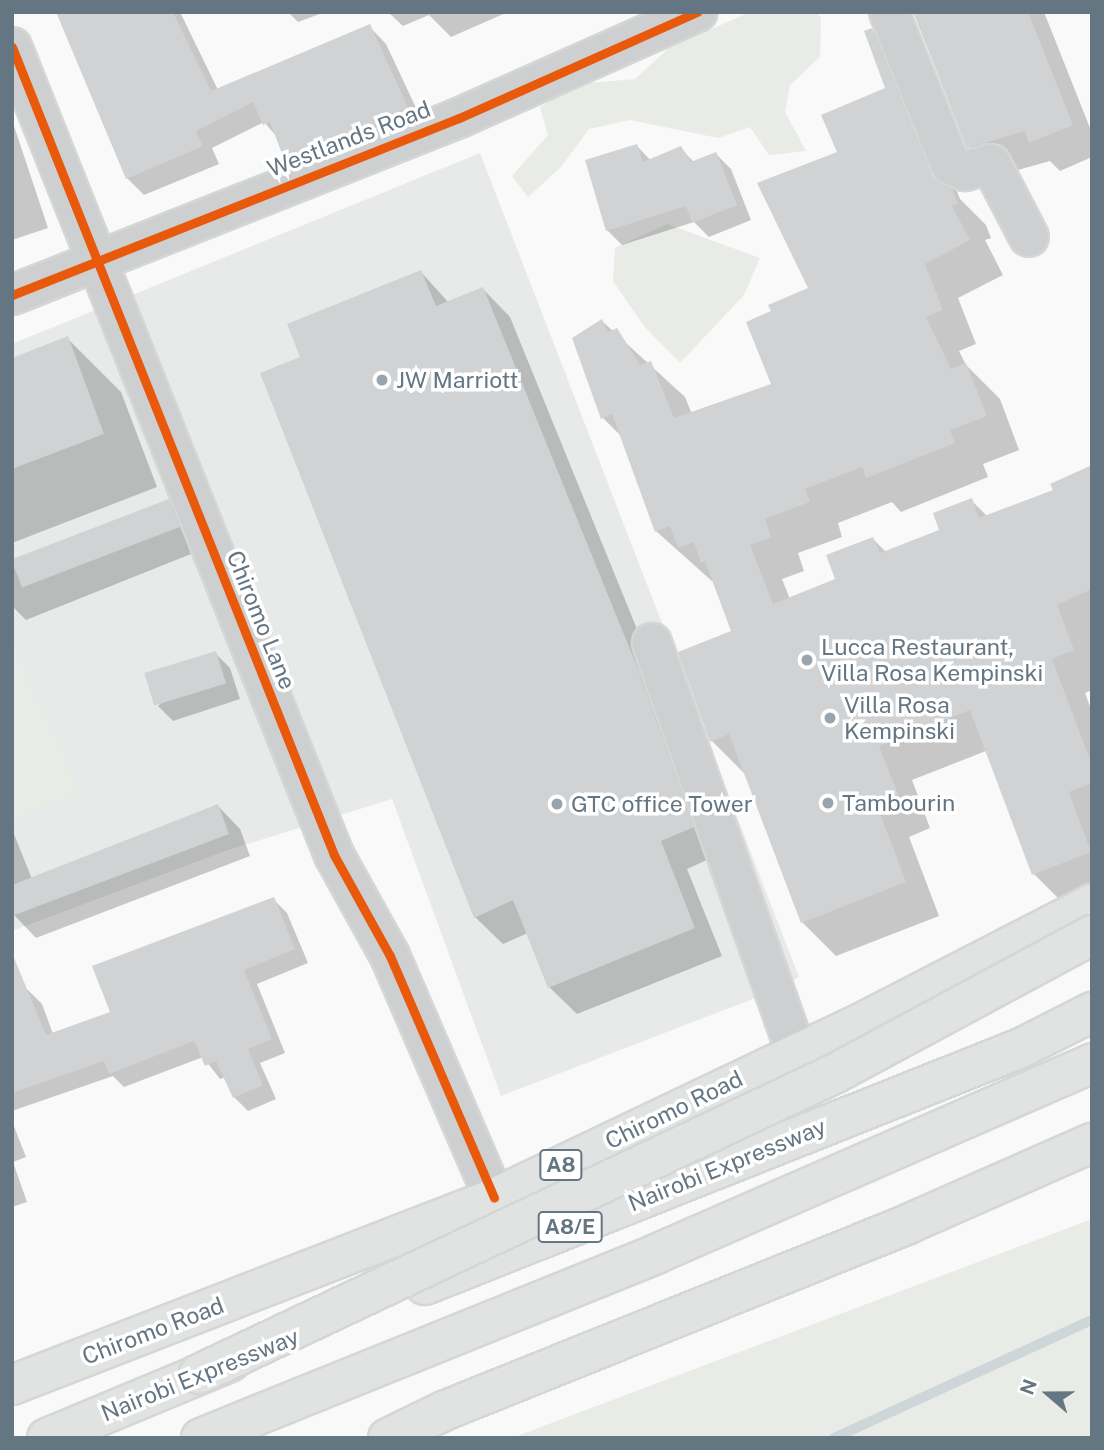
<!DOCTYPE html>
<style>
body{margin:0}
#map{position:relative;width:1104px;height:1450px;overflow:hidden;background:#f9f9f9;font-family:"Public Sans",sans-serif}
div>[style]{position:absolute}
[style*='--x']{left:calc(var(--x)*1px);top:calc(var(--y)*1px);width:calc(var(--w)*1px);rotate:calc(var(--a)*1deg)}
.built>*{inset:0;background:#e8e9e9}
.green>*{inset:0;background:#e8ebe6}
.shadow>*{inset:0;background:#0003}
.stream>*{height:10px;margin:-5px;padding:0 5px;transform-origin:5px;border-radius:5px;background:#ced6d9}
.building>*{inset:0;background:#d0d2d3;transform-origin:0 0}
.roads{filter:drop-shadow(2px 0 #d5d6d6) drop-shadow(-2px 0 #d5d6d6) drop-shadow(0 2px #d5d6d6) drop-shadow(0 -2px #d5d6d6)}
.minor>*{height:38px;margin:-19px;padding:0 19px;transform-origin:19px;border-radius:19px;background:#cecfd0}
.highway>*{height:38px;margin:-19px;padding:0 19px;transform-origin:19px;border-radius:19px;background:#e1e2e2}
.bridges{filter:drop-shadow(2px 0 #d5d6d6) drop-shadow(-2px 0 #d5d6d6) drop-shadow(0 2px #d5d6d6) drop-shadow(0 -2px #d5d6d6)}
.highway-bridge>*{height:38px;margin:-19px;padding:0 19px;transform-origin:19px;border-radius:19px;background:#e1e2e2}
.cycleway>*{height:9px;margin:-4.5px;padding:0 4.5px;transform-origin:4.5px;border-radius:4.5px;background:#e8590c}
.dots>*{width:19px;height:19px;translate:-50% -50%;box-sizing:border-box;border:4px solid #fff;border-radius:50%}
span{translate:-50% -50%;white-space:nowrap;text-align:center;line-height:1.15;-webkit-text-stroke:7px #fff;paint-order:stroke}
.shield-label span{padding:2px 5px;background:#fff;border:2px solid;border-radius:5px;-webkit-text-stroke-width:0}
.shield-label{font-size:21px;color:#657683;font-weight:700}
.street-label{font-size:23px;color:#657683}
.poi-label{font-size:23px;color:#657683}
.left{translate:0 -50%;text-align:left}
.frame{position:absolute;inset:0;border:14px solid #657683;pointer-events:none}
.north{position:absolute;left:1013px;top:1359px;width:70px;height:70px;-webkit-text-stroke:5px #fff;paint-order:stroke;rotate:290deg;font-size:19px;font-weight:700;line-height:28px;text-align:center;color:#657683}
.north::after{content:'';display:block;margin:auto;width:24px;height:32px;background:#657683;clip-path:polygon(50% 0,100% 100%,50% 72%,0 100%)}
</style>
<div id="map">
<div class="built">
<div style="clip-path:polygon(480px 153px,799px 977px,776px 990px,501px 1096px,392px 799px,225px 851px,12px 931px,12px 344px)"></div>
</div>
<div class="green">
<div style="clip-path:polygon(750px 12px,815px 12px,821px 17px,820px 57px,790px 85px,785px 112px,806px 151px,769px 155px,750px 127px,718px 138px,630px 120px,589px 129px,561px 167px,528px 197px,512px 176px,548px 135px,540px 107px,577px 84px,635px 79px,669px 48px)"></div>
<div style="clip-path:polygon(667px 224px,760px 258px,744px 295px,680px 363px,644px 326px,613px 281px,615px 248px)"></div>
<div style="clip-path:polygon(12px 642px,80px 792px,12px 819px)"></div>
<div style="clip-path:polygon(1092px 1219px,1092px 1438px,512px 1438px)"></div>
</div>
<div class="shadow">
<div style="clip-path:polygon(66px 12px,185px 12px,181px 14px,218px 90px,369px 26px,386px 44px,426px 129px,303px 175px,285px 158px,278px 138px,264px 122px,212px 148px,219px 164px,144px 195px,127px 178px)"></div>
<div style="clip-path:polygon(288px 12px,325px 12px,298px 22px)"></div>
<div style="clip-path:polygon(388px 12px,508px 12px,451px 37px,429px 15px,403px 26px)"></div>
<div style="clip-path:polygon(916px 12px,1044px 12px,1092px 133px,1092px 157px,1060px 171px,1050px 161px,997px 176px,969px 147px)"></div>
<div style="clip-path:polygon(872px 30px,906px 64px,960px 199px,986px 225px,991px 238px,985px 240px,1003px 275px,958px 298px,976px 344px,959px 351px,966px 365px,1000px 399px,1019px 450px,983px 464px,988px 477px,901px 512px,892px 502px,838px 523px,842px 537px,798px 553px,804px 571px,782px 579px,790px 599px,837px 580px,873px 539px,887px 553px,942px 531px,971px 500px,987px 516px,1055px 491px,1092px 467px,1092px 690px,1085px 693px,1092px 712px,1092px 899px,1068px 908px,1034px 874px,986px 751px,912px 780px,930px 828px,909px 837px,939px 916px,836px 956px,802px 922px,747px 776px,712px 741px,733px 632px,713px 582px,656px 531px,622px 437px,603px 418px,602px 321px,685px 397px,692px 414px,774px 385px,773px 312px,810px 289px,839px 153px,887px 89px)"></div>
<div style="clip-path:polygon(12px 120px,48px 228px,12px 240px)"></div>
<div style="clip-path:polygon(637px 146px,651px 161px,681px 149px,694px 162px,716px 154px,731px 169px,751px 220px,709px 237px,694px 222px,622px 245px,607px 230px)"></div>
<div style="clip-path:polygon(421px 272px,449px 303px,483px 289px,510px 317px,665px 698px,720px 854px,687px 869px,722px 956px,577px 1014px,549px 987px,528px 933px,503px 944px,475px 917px,302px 358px)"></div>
<div style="clip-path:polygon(67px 338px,121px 392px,157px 487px,12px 543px,12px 360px)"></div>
<div style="clip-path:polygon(168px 501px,191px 524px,201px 550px,26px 620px,12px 606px,12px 564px)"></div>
<div style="clip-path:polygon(215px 653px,230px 668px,240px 699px,173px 721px,158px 706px)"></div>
<div style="clip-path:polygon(218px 806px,240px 829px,250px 856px,36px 938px,14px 915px,12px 829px,32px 879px)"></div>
<div style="clip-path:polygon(273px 899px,287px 913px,308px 963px,257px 984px,285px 1053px,260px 1063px,276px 1099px,248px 1111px,234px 1097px,225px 1077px,220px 1079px,203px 1057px,124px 1087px,113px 1076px,12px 1111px,12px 996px,28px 990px,42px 1004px,53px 1034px,112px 1013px)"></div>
<div style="clip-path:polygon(12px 1121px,26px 1157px,13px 1162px,27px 1202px,12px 1207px)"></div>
</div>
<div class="stream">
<div style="--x:834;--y:1438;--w:284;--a:-24.6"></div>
</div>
<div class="building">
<div style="clip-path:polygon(56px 12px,173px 12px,211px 91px,370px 24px,410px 112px,284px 159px,270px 122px,263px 125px,253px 102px,196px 131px,203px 146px,126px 179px)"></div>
<div style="clip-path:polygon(913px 12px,1028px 12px,1073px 125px,1029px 143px,1025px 131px,967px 148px)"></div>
<div style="clip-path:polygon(872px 28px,930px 172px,952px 189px,958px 204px,952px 206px,970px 240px,925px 264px,943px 310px,926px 317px,951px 369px,966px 363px,987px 416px,950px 430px,955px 443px,866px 478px,862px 467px,805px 489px,810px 502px,765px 519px,771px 537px,750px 545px,773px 604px,835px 579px,826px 555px,873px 537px,880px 553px,939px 530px,933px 513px,972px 498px,979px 518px,1053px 490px,1050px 484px,1092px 465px,1092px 589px,1057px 605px,1074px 650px,1052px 659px,1092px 765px,1092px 783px,1069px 792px,1091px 852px,1032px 875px,970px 710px,879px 746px,898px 794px,876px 803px,906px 882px,801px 923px,729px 734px,710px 742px,678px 652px,731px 631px,705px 561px,701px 563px,694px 542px,678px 548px,670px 526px,655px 532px,612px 414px,601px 419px,572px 338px,602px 319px,608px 332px,617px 328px,640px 365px,651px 361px,674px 418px,771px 384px,746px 322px,771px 311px,768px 305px,808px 288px,757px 183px,837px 152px,821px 115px,885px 88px,864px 31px)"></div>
<div style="clip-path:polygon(637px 144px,643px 162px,681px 146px,691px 162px,716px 152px,737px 205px,692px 223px,686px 206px,606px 231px,585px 160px)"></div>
<div style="clip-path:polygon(421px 270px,436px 306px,483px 287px,638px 669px,694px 827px,661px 841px,695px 928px,548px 988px,513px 900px,474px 918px,260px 373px,300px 357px,287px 324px)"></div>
<div style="clip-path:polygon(68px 336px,104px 434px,12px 469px,12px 358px)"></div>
<div style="left:169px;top:499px;width:30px;height:169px;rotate:69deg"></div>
<div style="left:216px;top:651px;width:34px;height:75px;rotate:73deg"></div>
<div style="clip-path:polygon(218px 804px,229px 834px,12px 916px,12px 885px)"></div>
<div style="clip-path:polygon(274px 897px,295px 949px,244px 970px,272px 1039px,248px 1049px,263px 1085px,233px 1098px,216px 1061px,205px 1066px,194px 1041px,109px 1074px,104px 1061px,12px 1093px,12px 953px,46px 1035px,110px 1012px,92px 966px)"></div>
</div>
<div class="roads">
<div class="minor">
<div style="--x:889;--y:12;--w:164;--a:68.1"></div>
<div style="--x:950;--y:164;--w:17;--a:25"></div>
<div style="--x:965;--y:171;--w:27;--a:-15"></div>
<div style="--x:991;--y:164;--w:82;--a:62.5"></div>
<div style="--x:12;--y:47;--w:870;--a:68.27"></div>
<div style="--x:334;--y:855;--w:115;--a:61"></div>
<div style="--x:390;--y:956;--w:263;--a:66.7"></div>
<div style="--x:12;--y:295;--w:481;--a:-21.6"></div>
<div style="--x:459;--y:118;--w:261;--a:-24"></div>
<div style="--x:652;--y:643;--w:433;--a:70.6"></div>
</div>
<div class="highway">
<div style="--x:425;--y:1285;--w:641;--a:-21.69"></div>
<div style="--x:1021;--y:1048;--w:80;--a:-26.9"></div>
<div style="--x:12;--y:1385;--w:517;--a:-21.2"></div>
<div style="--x:494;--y:1198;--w:418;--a:-25.5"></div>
<div style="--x:871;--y:1018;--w:249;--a:-27.3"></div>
<div style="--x:47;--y:1438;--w:198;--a:-22.6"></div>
<div style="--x:201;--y:1438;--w:493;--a:-22"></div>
<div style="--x:658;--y:1253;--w:474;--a:-23.6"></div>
<div style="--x:388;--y:1438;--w:64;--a:-25.8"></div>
<div style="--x:446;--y:1410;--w:498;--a:-21.9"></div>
<div style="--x:908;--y:1224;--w:201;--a:-23.8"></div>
</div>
</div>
<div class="bridges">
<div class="highway-bridge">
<div style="--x:199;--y:1374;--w:702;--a:-25.29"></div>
<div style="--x:834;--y:1074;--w:293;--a:-28.3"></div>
</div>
</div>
<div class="cycleway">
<div style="--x:12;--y:47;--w:870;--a:68.27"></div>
<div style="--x:334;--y:855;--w:115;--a:61"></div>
<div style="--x:390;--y:956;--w:263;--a:66.7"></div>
<div style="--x:12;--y:295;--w:481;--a:-21.6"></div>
<div style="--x:459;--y:118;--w:261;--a:-24"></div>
</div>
<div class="dots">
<div style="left:382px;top:380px;background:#99a4ac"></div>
<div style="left:807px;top:660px;background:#99a4ac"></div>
<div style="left:830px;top:718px;background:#99a4ac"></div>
<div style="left:828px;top:803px;background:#99a4ac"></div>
<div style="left:557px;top:804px;background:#99a4ac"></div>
</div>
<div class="shield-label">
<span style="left:561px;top:1165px">A8</span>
<span style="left:570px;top:1227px">A8/E</span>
</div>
<div class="street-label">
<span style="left:349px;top:139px;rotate:-21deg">Westlands Road</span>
<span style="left:261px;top:620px;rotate:68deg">Chiromo Lane</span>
<span style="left:674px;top:1110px;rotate:-26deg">Chiromo Road</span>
<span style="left:727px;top:1165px;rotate:-22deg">Nairobi Expressway</span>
<span style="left:153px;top:1331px;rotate:-21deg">Chiromo Road</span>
<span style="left:200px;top:1375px;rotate:-22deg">Nairobi Expressway</span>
</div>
<div class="poi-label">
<span class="left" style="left:396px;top:380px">JW Marriott</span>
<span class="left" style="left:821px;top:660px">Lucca Restaurant,<br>Villa Rosa Kempinski</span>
<span class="left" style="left:844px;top:718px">Villa Rosa<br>Kempinski</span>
<span class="left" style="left:842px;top:803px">Tambourin</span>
<span class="left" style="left:571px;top:804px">GTC office Tower</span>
</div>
<div class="frame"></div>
<div class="north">N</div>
</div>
